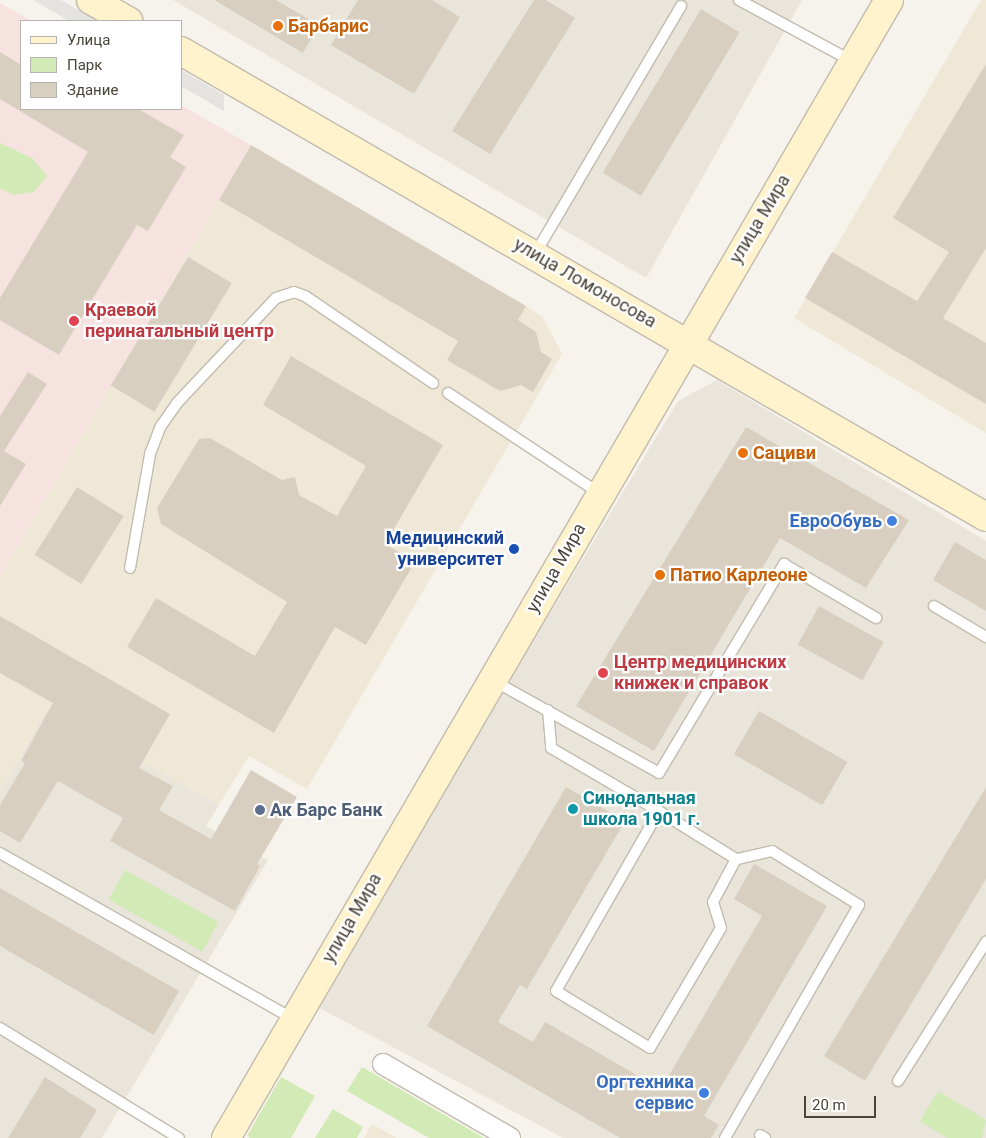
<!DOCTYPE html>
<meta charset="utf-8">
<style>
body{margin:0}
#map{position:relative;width:986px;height:1138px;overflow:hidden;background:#f6f3ec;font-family:Roboto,sans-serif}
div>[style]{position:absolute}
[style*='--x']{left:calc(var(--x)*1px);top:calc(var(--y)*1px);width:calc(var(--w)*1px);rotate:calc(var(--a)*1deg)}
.residential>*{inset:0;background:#eae5da}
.education>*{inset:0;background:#efe8d6}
.medical>*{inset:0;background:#f6e3e0}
.green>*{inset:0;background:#d2eab5;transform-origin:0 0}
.parking>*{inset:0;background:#e5e3e0}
.building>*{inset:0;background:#d8cfc1;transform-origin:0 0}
.roads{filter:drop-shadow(1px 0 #c2bbae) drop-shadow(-1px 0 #c2bbae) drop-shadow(0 1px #c2bbae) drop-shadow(0 -1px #c2bbae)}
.lane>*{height:10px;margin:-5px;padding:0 5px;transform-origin:5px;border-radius:5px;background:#fff}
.street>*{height:20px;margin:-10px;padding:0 10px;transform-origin:10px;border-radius:10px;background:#fff}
.secondary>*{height:28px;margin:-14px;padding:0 14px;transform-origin:14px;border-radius:14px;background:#fff3cd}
.dots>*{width:14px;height:14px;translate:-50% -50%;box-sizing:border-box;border:2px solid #fff;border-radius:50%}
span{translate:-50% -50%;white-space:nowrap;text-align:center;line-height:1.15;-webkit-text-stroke:4.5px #fff;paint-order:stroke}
.food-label{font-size:18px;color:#c56008;font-weight:700}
.left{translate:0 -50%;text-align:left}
.street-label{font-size:18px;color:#4b4439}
.health-label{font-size:18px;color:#be3a42;font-weight:700}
.shop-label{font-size:18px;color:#366cbe;font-weight:700}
.right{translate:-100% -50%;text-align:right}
.transit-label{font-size:18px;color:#164399;font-weight:700}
.culture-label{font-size:18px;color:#0d838f;font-weight:700}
.service-label{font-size:18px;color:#4e5e75;font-weight:700}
.legend{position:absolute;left:20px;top:20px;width:162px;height:90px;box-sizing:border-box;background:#fff;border:1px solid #b7b4b0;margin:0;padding:6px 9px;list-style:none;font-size:15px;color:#4b4439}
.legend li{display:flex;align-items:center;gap:10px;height:25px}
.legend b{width:25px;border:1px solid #b7b4b0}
.scale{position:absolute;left:804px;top:1096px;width:72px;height:22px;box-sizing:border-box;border:2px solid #4b4439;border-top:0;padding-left:6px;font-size:15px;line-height:18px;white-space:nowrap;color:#4b4439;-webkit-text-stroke:4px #fff;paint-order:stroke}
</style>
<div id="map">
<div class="residential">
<div style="clip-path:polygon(173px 0,802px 0,646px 278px)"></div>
<div style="clip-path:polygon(717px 380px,986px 541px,986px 1138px,563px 1138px,314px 1005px,678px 401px)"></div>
<div style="clip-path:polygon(48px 708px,219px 805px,206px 826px,268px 860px,102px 1138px,0 1138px,0 791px)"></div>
</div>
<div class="education">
<div style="clip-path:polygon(981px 0,986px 0,986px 433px,794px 318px)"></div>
<div style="clip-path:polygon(251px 145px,542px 316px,562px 354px,307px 789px,249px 756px,219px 805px,48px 708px,0 791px,0 577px)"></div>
<div style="clip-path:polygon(372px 1124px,397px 1138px,364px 1138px)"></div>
</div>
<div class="medical">
<div style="clip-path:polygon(0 3px,32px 21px,21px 21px,21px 109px,181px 109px,181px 105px,251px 145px,0 577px)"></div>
</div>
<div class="green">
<div style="clip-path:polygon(0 143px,32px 158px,47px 176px,34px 192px,13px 195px,0 188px)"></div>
<div style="left:125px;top:870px;width:107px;height:34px;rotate:29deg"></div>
<div style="clip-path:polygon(362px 1067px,484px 1138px,429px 1138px,347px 1091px)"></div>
<div style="clip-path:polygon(281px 1077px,315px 1096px,291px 1138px,250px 1138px,247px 1136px)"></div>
<div style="clip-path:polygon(938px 1091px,986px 1120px,982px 1138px,947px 1138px,920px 1121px)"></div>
<div style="clip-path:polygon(333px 1109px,363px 1127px,357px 1138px,315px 1138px)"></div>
</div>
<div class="parking">
<div style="clip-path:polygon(33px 0,61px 0,97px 21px,69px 21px)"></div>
<div style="clip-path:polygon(181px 70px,224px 95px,224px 111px,181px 86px)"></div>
</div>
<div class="building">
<div style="clip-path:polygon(214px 0,276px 0,319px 25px,303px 53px)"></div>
<div style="clip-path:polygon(358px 0,432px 0,460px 17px,414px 94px,331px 45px)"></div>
<div style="clip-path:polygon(534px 0,546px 0,575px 18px,490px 154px,452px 131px)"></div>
<div style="left:701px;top:9px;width:45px;height:191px;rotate:31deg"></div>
<div style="clip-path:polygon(0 52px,21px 65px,21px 109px,138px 109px,184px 135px,170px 157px,186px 167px,148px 231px,137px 225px,59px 355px,0 320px,0 298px,88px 152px,0 99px)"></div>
<div style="clip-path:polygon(986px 64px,986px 248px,943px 318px,986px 343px,986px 404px,805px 298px,832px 252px,917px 301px,949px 252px,893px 218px)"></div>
<div style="clip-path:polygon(251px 145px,526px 306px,518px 320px,536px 332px,541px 352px,552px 359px,533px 392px,521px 385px,500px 391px,447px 360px,458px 341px,219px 200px)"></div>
<div style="left:188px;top:257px;width:51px;height:150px;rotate:31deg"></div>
<div style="clip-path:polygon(291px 356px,443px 445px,385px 544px,415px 562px,366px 645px,335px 627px,274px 733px,127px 647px,156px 598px,255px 656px,287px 602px,161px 524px,157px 508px,199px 439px,210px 438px,282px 480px,295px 477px,299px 495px,337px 516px,366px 466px,263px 405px)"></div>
<div style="clip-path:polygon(28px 372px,47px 384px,4px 451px,26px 464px,0 506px,0 416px)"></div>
<div style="clip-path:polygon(746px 427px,909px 520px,866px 588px,780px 538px,654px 751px,576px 706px)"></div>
<div style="left:77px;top:487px;width:55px;height:80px;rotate:32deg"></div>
<div style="clip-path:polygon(955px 542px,986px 560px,986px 611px,933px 580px)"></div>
<div style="left:819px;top:606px;width:74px;height:44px;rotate:29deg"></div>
<div style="clip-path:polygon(0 616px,170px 714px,139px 768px,173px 786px,159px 810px,211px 839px,251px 770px,297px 797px,257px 864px,260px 866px,235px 911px,110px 841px,123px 818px,58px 781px,20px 843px,0 831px,0 805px,25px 763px,21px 761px,53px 703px,0 673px)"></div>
<div style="left:759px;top:711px;width:102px;height:50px;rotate:30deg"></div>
<div style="clip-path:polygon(566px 787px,625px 821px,527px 989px,520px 985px,498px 1022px,533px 1042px,545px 1022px,661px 1089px,762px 916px,734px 899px,754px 864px,827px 906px,704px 1116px,719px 1125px,711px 1138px,620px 1138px,427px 1026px)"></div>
<div style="clip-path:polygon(986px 787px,986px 879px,865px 1081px,824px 1056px)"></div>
<div style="clip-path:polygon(0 888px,179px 991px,154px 1035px,0 946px)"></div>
<div style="clip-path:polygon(45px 1077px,97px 1110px,80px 1138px,8px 1138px)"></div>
</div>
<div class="roads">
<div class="lane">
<div style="--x:739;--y:0;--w:128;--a:28.4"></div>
<div style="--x:535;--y:254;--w:288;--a:-59.5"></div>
<div style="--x:448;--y:393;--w:181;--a:33.5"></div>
<div style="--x:130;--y:568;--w:116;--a:-80"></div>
<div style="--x:150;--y:454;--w:30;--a:-69"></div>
<div style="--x:161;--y:426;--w:28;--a:-55"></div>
<div style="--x:177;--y:403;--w:144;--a:-46.7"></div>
<div style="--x:276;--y:298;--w:19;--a:-18"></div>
<div style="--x:294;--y:292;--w:12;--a:20"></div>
<div style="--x:305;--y:296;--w:155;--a:34.2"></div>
<div style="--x:934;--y:606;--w:61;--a:30.8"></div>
<div style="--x:494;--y:681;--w:189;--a:29.1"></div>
<div style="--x:659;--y:773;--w:244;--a:-59.1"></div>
<div style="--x:784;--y:564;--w:107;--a:30.4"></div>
<div style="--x:548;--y:710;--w:38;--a:85"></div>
<div style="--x:551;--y:748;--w:125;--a:30.3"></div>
<div style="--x:659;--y:811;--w:207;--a:119.8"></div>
<div style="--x:556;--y:991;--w:110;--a:31.2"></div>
<div style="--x:650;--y:1048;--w:139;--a:-59.4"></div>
<div style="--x:721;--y:928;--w:27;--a:-107"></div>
<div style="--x:713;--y:902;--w:49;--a:-61.9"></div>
<div style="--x:736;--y:859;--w:91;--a:-148.1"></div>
<div style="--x:0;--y:853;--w:337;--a:29.5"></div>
<div style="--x:0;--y:1028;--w:210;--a:31.6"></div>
<div style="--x:898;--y:1081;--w:165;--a:-57.7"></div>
<div style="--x:760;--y:1135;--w:6;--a:31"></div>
<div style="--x:725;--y:1138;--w:269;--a:-60.1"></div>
<div style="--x:859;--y:905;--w:102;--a:-148.2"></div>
<div style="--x:772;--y:851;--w:37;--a:167"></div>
</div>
<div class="street">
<div style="--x:383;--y:1064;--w:147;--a:30.2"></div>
</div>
<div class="secondary">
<div style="--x:91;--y:0;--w:43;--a:29.6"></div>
<div style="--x:181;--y:51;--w:930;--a:30.07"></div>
<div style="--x:226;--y:1138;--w:1317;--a:-59.77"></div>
</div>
</div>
<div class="dots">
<div style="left:278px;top:26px;background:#e8710a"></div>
<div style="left:74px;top:321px;background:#e0444e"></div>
<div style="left:743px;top:453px;background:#e8710a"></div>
<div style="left:892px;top:521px;background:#3f7fe0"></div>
<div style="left:514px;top:549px;background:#1a4fb4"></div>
<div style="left:660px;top:575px;background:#e8710a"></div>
<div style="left:603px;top:673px;background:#e0444e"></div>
<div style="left:573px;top:809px;background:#0f9aa8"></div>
<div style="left:260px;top:810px;background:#5c6f8a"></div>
<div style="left:704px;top:1093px;background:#3f7fe0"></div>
</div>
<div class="food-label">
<span class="left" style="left:288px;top:26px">Барбарис</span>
<span class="left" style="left:753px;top:453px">Сациви</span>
<span class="left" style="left:670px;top:575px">Патио Карлеоне</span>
</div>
<div class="street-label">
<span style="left:760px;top:219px;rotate:-59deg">улица Мира</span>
<span style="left:585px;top:283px;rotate:30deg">улица Ломоносова</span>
<span style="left:556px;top:568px;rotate:-60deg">улица Мира</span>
<span style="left:352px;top:918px;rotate:-60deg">улица Мира</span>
</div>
<div class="health-label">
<span class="left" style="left:85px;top:321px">Краевой<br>перинатальный центр</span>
<span class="left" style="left:614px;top:673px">Центр медицинских<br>книжек и справок</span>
</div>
<div class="shop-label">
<span class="right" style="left:882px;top:521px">ЕвроОбувь</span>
<span class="right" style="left:694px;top:1093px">Оргтехника<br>сервис</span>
</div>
<div class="transit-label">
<span class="right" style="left:504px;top:549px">Медицинский<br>университет</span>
</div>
<div class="culture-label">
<span class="left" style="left:583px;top:809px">Синодальная<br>школа 1901 г.</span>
</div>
<div class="service-label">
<span class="left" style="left:270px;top:810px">Ак Барс Банк</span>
</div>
<ul class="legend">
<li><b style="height:6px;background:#fff3cd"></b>Улица</li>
<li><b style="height:14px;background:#d2eab5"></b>Парк</li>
<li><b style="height:14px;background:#d8cfc1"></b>Здание</li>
</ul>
<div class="scale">20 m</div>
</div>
